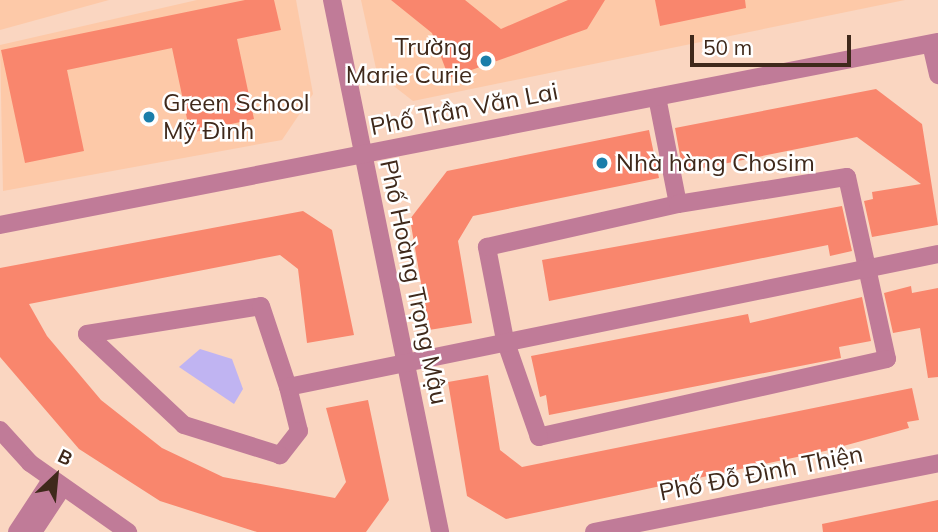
<!DOCTYPE html>
<meta charset="utf-8">
<style>
body{margin:0}
#map{position:relative;width:938px;height:532px;overflow:hidden;background:#fad6c1;font-family:Mulish,sans-serif}
div>[style]{position:absolute}
[style*='--x']{left:calc(var(--x)*1px);top:calc(var(--y)*1px);width:calc(var(--w)*1px);rotate:calc(var(--a)*1deg)}
.built>*{inset:0;background:#fdc9a8}
.water>*{inset:0;background:#c0b4f2}
.building>*{inset:0;background:#f9866d}
.minor>*{height:18px;margin:-9px;padding:0 9px;transform-origin:9px;border-radius:9px;background:#c07b98}
.dots>*{width:19px;height:19px;translate:-50% -50%;box-sizing:border-box;border:4px solid #fff;border-radius:50%}
span{translate:-50% -50%;white-space:nowrap;text-align:center;line-height:1.15;-webkit-text-stroke:5px #fff;paint-order:stroke}
.poi-label{font-size:24px;color:#3f291b}
.right{translate:-100% -50%;text-align:right}
.left{translate:0 -50%;text-align:left}
.street-label{font-size:24px;color:#3f291b}
.north{position:absolute;left:21px;top:441px;width:70px;height:70px;-webkit-text-stroke:5px #fff;paint-order:stroke;rotate:26deg;font-size:19px;font-weight:700;line-height:28px;text-align:center;color:#3f291b}
.north::after{content:'';display:block;margin:auto;width:24px;height:32px;background:#3f291b;clip-path:polygon(50% 0,100% 100%,50% 72%,0 100%)}
.scale{position:absolute;left:690px;top:35px;width:161px;height:32px;box-sizing:border-box;border:4px solid #3f291b;border-top:0;padding-left:9px;font-size:21px;line-height:24px;white-space:nowrap;color:#3f291b;-webkit-text-stroke:5px #fff;paint-order:stroke}
</style>
<div id="map">
<div class="built">
<div style="clip-path:polygon(0 0,109px 0,0 30px)"></div>
<div style="clip-path:polygon(197px 0,296px 0,313px 94px,282px 140px,3px 191px,0 45px)"></div>
<div style="clip-path:polygon(361px 0,905px 0,413px 101px,377px 73px)"></div>
</div>
<div class="water">
<div style="clip-path:polygon(200px 349px,232px 359px,243px 389px,234px 404px,179px 367px)"></div>
</div>
<div class="building">
<div style="clip-path:polygon(245px 0,274px 0,281px 30px,237px 39px,254px 119px,190px 133px,172px 48px,67px 70px,84px 151px,25px 163px,1px 50px)"></div>
<div style="clip-path:polygon(391px 0,465px 0,501px 29px,568px 0,605px 0,587px 29px,449px 78px,432px 33px)"></div>
<div style="clip-path:polygon(655px 0,745px 0,746px 8px,660px 26px)"></div>
<div style="clip-path:polygon(876px 89px,922px 124px,938px 225px,872px 237px,864px 201px,873px 199px,872px 192px,921px 184px,857px 137px,683px 172px,675px 128px)"></div>
<div style="clip-path:polygon(649px 130px,659px 178px,473px 216px,458px 241px,472px 323px,429px 330px,410px 219px,447px 171px)"></div>
<div style="clip-path:polygon(842px 206px,852px 251px,830px 256px,828px 245px,549px 301px,542px 260px)"></div>
<div style="clip-path:polygon(303px 211px,332px 230px,354px 335px,307px 343px,298px 269px,280px 255px,29px 304px,47px 336px,101px 400px,162px 448px,223px 477px,335px 498px,346px 482px,326px 408px,368px 400px,389px 500px,366px 532px,257px 532px,160px 501px,79px 449px,0 357px,0 268px)"></div>
<div style="clip-path:polygon(911px 286px,912px 293px,938px 288px,938px 377px,928px 378px,920px 328px,893px 333px,884px 293px)"></div>
<div style="clip-path:polygon(862px 297px,871px 341px,839px 347px,841px 358px,549px 415px,546px 395px,540px 397px,531px 356px,748px 314px,750px 323px)"></div>
<div style="clip-path:polygon(488px 375px,500px 450px,522px 467px,912px 388px,919px 420px,907px 422px,909px 428px,825px 451px,506px 519px,467px 496px,448px 382px)"></div>
<div style="clip-path:polygon(938px 500px,938px 532px,823px 532px,822px 524px)"></div>
</div>
<div class="minor">
<div style="--x:332;--y:0;--w:543;--a:78.52"></div>
<div style="--x:931;--y:44;--w:32;--a:77"></div>
<div style="--x:657;--y:97;--w:109;--a:78.9"></div>
<div style="--x:847;--y:177;--w:186;--a:77.6"></div>
<div style="--x:887;--y:359;--w:357;--a:167.4"></div>
<div style="--x:539;--y:437;--w:103;--a:-109.3"></div>
<div style="--x:505;--y:340;--w:95;--a:-101"></div>
<div style="--x:487;--y:247;--w:196;--a:-12.7"></div>
<div style="--x:678;--y:204;--w:171;--a:-9.1"></div>
<div style="--x:0;--y:225;--w:956;--a:-11.04"></div>
<div style="--x:288;--y:387;--w:45;--a:76"></div>
<div style="--x:299;--y:431;--w:31;--a:128"></div>
<div style="--x:280;--y:455;--w:101;--a:-162.6"></div>
<div style="--x:184;--y:425;--w:133;--a:-136.8"></div>
<div style="--x:87;--y:334;--w:176;--a:-9.1"></div>
<div style="--x:261;--y:306;--w:85;--a:71.6"></div>
<div style="--x:288;--y:387;--w:663;--a:-11.56"></div>
<div style="--x:0;--y:430;--w:45;--a:47.7"></div>
<div style="--x:30;--y:463;--w:120;--a:35.1"></div>
<div style="--x:17;--y:532;--w:62;--a:-56.8"></div>
<div style="--x:33;--y:532;--w:53;--a:-56.6"></div>
<div style="--x:594;--y:532;--w:351;--a:-11.3"></div>
</div>
<div class="dots">
<div style="left:486px;top:61px;background:#1b7eaa"></div>
<div style="left:149px;top:117px;background:#1b7eaa"></div>
<div style="left:602px;top:163px;background:#1b7eaa"></div>
</div>
<div class="poi-label">
<span class="right" style="left:472px;top:61px">Trường<br>Marie Curie</span>
<span class="left" style="left:163px;top:117px">Green School<br>Mỹ Đình</span>
<span class="left" style="left:616px;top:163px">Nhà hàng Chosim</span>
</div>
<div class="street-label">
<span style="left:464px;top:109px;rotate:-11deg">Phố Trần Văn Lai</span>
<span style="left:414px;top:282px;rotate:78deg">Phố Hoàng Trọng Mậu</span>
<span style="left:761px;top:473px;rotate:-11deg">Phố Đỗ Đình Thiện</span>
</div>
<div class="north">B</div>
<div class="scale">50 m</div>
</div>
